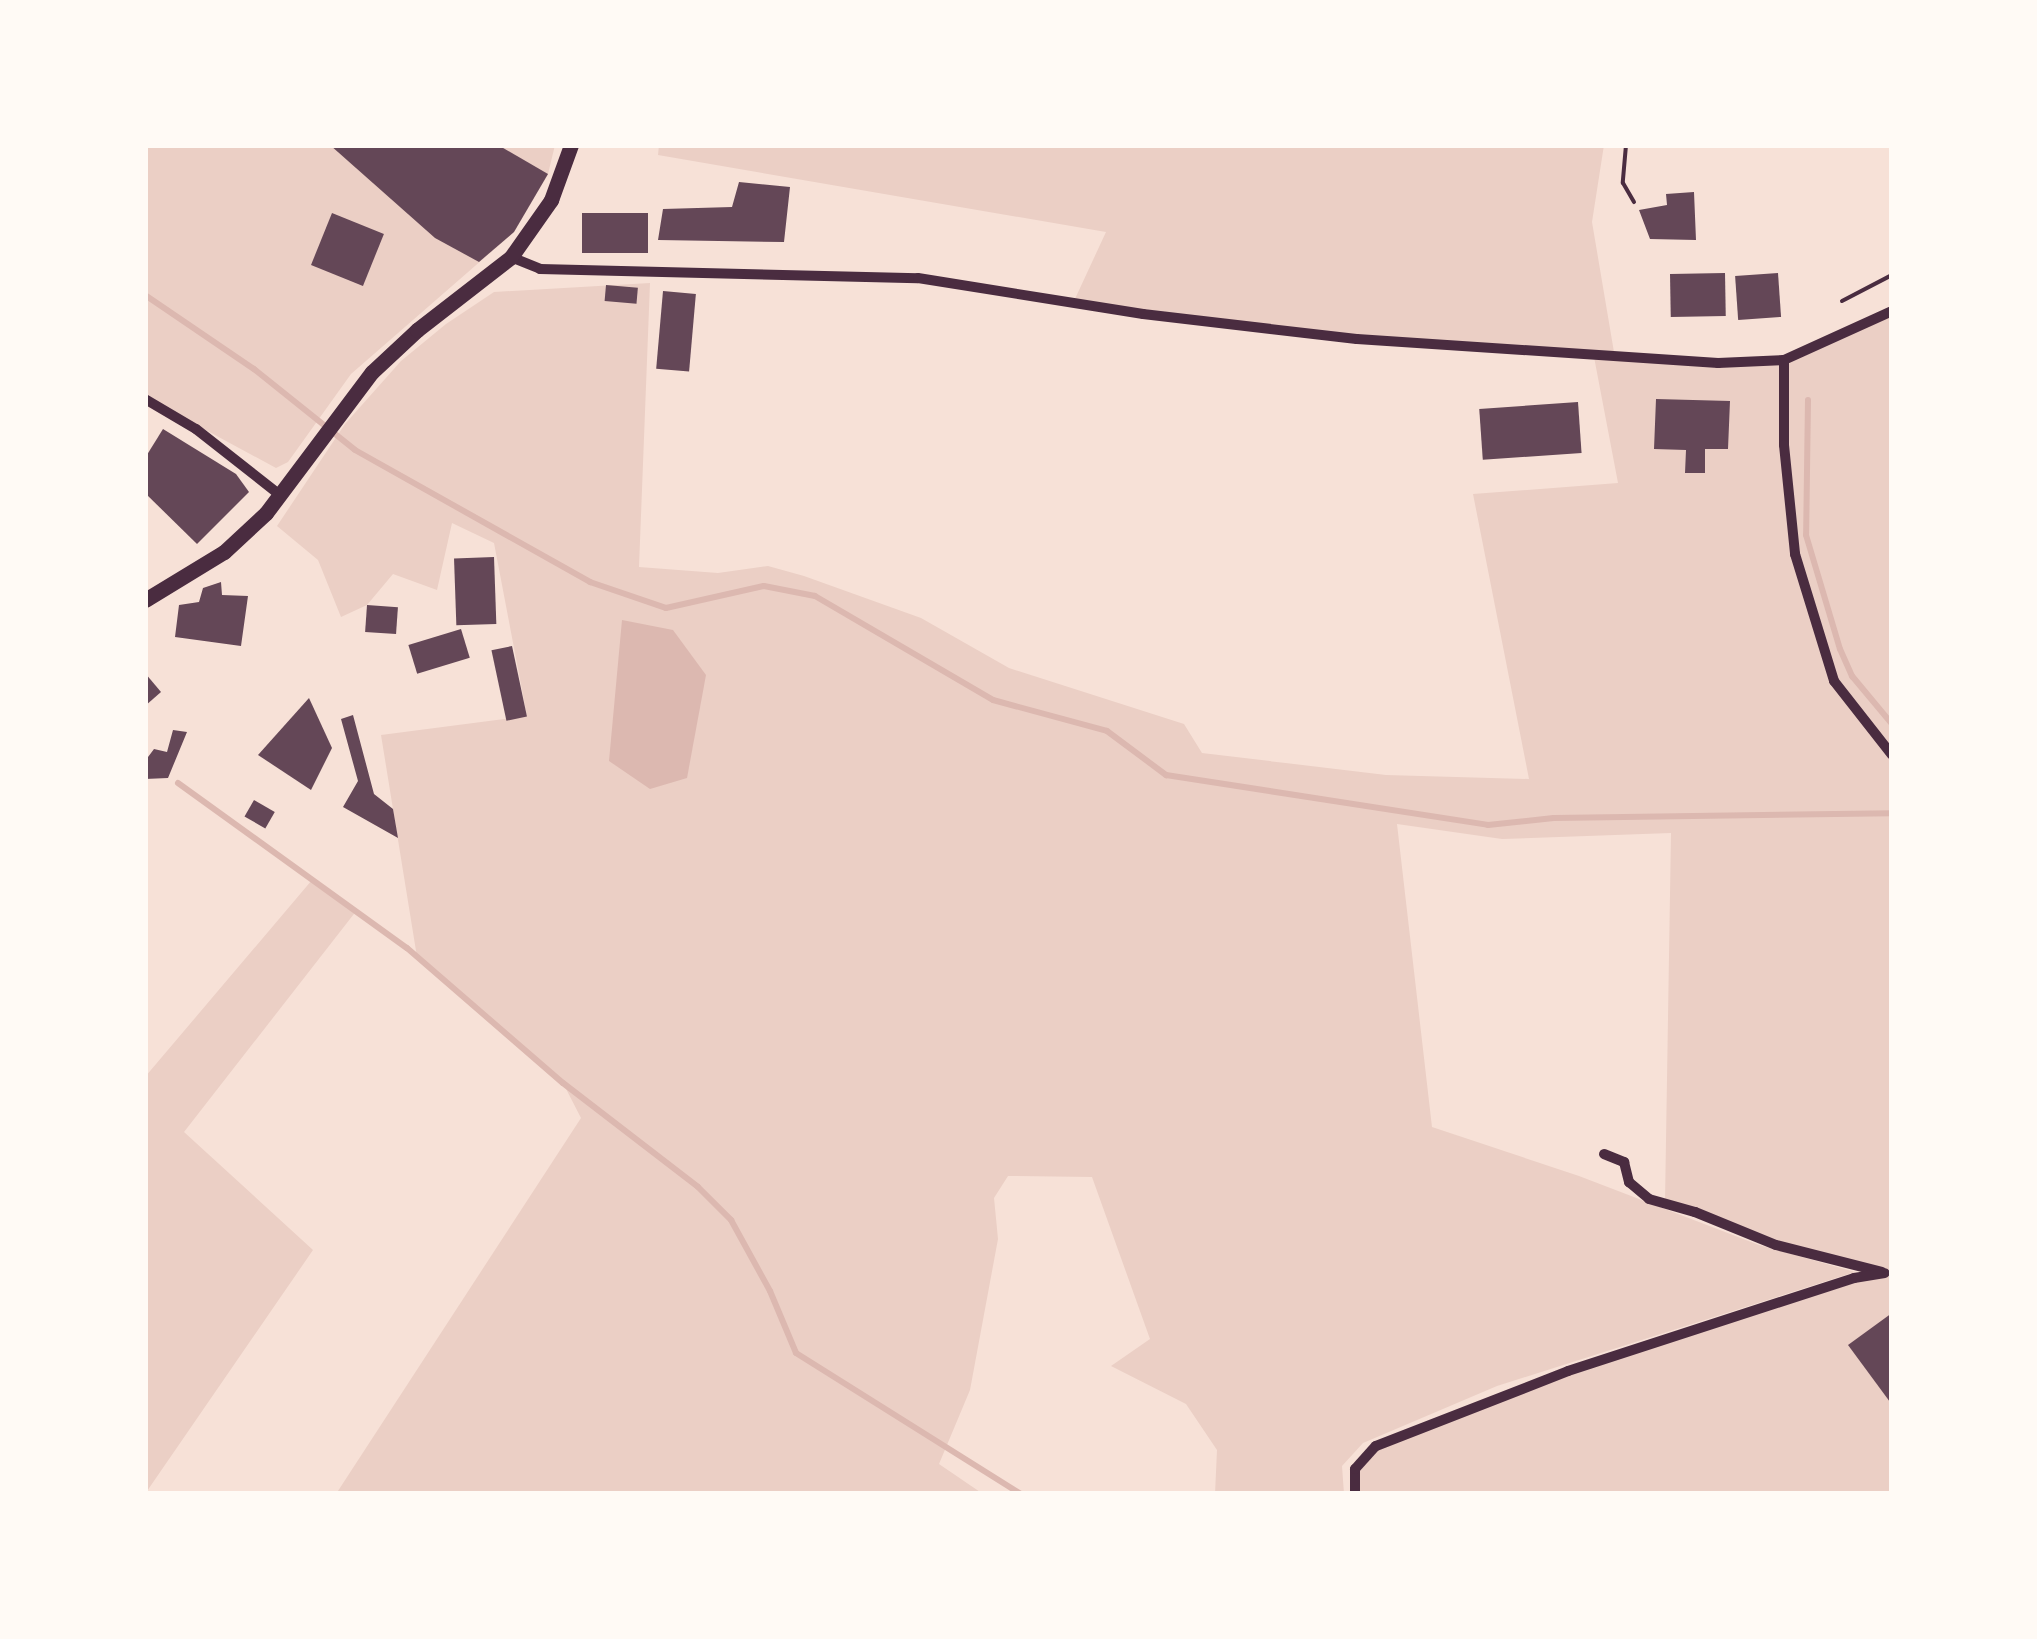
<!DOCTYPE html>
<style>
body{margin:0}
#map{position:relative;width:2037px;height:1639px;overflow:hidden;background:#f7e1d7;font-family:"Noto Serif",serif}
div>[style]{position:absolute}
[style*='--x']{left:calc(var(--x)*1px);top:calc(var(--y)*1px);width:calc(var(--w)*1px);rotate:calc(var(--a)*1deg)}
.green>*{inset:0;background:#ebcfc5}
.water>*{inset:0;background:#dcb8b0}
.stream>*{height:6px;margin:-3px;padding:0 3px;transform-origin:3px;border-radius:3px;background:#dcb8b0}
.building>*{inset:0;background:#644757;transform-origin:0 0}
.path>*{height:4px;margin:-2px;padding:0 2px;transform-origin:2px;border-radius:2px;background:#4a2c40}
.minor>*{height:10px;margin:-5px;padding:0 5px;transform-origin:5px;border-radius:5px;background:#4a2c40}
.tertiary>*{height:15px;margin:-7.5px;padding:0 7.5px;transform-origin:7.5px;border-radius:7.5px;background:#4a2c40}
span{translate:-50% -50%;white-space:nowrap;text-align:center;line-height:1.15;-webkit-text-stroke:8px #fffaf5;paint-order:stroke}
.frame{position:absolute;inset:0;border:148px solid #fffaf5;pointer-events:none}
</style>
<div id="map">
<div class="green">
<div style="clip-path:polygon(145px 145px,555px 145px,548px 174px,514px 232px,351px 374px,288px 462px,276px 468px,145px 397px)"></div>
<div style="clip-path:polygon(659px 145px,1604px 145px,1592px 222px,1615px 358px,1782px 361px,1892px 311px,1892px 1494px,1355px 1494px,1355px 1469px,1376px 1446px,1488px 1400px,1882px 1274px,1776px 1245px,1665px 1202px,1671px 833px,1502px 839px,1397px 824px,1432px 1127px,1579px 1176px,1759px 1245px,1855px 1272px,1497px 1386px,1363px 1443px,1342px 1466px,1344px 1494px,1215px 1494px,1217px 1450px,1186px 1404px,1111px 1366px,1150px 1339px,1092px 1177px,1008px 1176px,994px 1198px,998px 1239px,970px 1390px,939px 1464px,983px 1494px,336px 1494px,581px 1118px,563px 1083px,417px 957px,381px 735px,527px 716px,494px 543px,452px 523px,437px 590px,393px 574px,367px 605px,341px 617px,318px 560px,277px 526px,345px 424px,401px 361px,446px 324px,494px 292px,650px 283px,639px 567px,718px 573px,768px 566px,804px 576px,921px 618px,1009px 668px,1184px 724px,1202px 753px,1386px 775px,1529px 779px,1473px 494px,1618px 483px,1594px 357px,1443px 346px,1074px 301px,1106px 232px,658px 155px)"></div>
<div style="clip-path:polygon(312px 880px,357px 910px,184px 1132px,313px 1250px,145px 1494px,145px 1077px)"></div>
</div>
<div class="water">
<div style="clip-path:polygon(622px 620px,673px 630px,706px 675px,687px 778px,650px 789px,609px 761px)"></div>
</div>
<div class="stream">
<div style="--x:145;--y:295;--w:132;--a:34.2"></div>
<div style="--x:254;--y:369;--w:129;--a:38.7"></div>
<div style="--x:355;--y:450;--w:270;--a:29.3"></div>
<div style="--x:590;--y:582;--w:80;--a:18.9"></div>
<div style="--x:666;--y:608;--w:100;--a:-12.7"></div>
<div style="--x:764;--y:586;--w:52;--a:11.1"></div>
<div style="--x:815;--y:596;--w:206;--a:30.3"></div>
<div style="--x:993;--y:700;--w:118;--a:15.2"></div>
<div style="--x:1107;--y:731;--w:74;--a:36.7"></div>
<div style="--x:1166;--y:775;--w:326;--a:8.8"></div>
<div style="--x:1488;--y:825;--w:66;--a:-6.1"></div>
<div style="--x:1554;--y:818;--w:338;--a:-0.8"></div>
<div style="--x:1808;--y:400;--w:135;--a:90.8"></div>
<div style="--x:1806;--y:535;--w:119;--a:73.4"></div>
<div style="--x:1840;--y:649;--w:30;--a:66"></div>
<div style="--x:1852;--y:676;--w:62;--a:50.2"></div>
<div style="--x:178;--y:783;--w:282;--a:35.8"></div>
<div style="--x:407;--y:948;--w:206;--a:40.9"></div>
<div style="--x:563;--y:1083;--w:170;--a:37.6"></div>
<div style="--x:698;--y:1187;--w:47;--a:45"></div>
<div style="--x:731;--y:1220;--w:81;--a:61.2"></div>
<div style="--x:770;--y:1291;--w:67;--a:67.2"></div>
<div style="--x:796;--y:1353;--w:266;--a:32.1"></div>
</div>
<div class="building">
<div style="clip-path:polygon(330px 145px,498px 145px,548px 174px,514px 232px,479px 262px,435px 238px)"></div>
<div style="clip-path:polygon(739px 182px,790px 187px,784px 242px,658px 240px,663px 209px,732px 207px)"></div>
<div style="clip-path:polygon(1694px 192px,1696px 240px,1650px 239px,1639px 210px,1667px 205px,1666px 194px)"></div>
<div style="left:332px;top:213px;width:56px;height:56px;rotate:22deg"></div>
<div style="left:582px;top:213px;width:66px;height:40px"></div>
<div style="left:1725px;top:273px;width:43px;height:55px;rotate:89deg"></div>
<div style="left:1778px;top:273px;width:44px;height:43px;rotate:86deg"></div>
<div style="left:606px;top:285px;width:32px;height:16px;rotate:5deg"></div>
<div style="left:663px;top:291px;width:33px;height:78px;rotate:5deg"></div>
<div style="clip-path:polygon(1656px 399px,1730px 401px,1728px 449px,1705px 449px,1705px 473px,1685px 473px,1686px 450px,1654px 449px)"></div>
<div style="left:1578px;top:402px;width:51px;height:99px;rotate:86deg"></div>
<div style="clip-path:polygon(163px 429px,236px 474px,249px 492px,197px 544px,145px 493px,145px 458px)"></div>
<div style="left:494px;top:557px;width:67px;height:40px;rotate:88deg"></div>
<div style="clip-path:polygon(221px 582px,222px 595px,248px 596px,241px 646px,175px 637px,179px 605px,199px 602px,203px 588px)"></div>
<div style="left:367px;top:605px;width:31px;height:27px;rotate:4deg"></div>
<div style="left:461px;top:629px;width:30px;height:55px;rotate:73deg"></div>
<div style="left:512px;top:646px;width:72px;height:21px;rotate:78deg"></div>
<div style="clip-path:polygon(145px 673px,161px 692px,145px 706px)"></div>
<div style="clip-path:polygon(309px 698px,332px 748px,311px 790px,258px 755px)"></div>
<div style="clip-path:polygon(353px 715px,374px 794px,393px 809px,398px 838px,343px 807px,358px 781px,341px 719px)"></div>
<div style="clip-path:polygon(173px 730px,187px 732px,168px 778px,145px 779px,145px 761px,154px 749px,167px 752px)"></div>
<div style="left:254px;top:800px;width:24px;height:19px;rotate:30deg"></div>
<div style="clip-path:polygon(1892px 1313px,1892px 1400px,1890px 1402px,1848px 1345px)"></div>
</div>
<div class="path">
<div style="--x:1626;--y:145;--w:38;--a:95"></div>
<div style="--x:1623;--y:183;--w:22;--a:60"></div>
<div style="--x:1842;--y:301;--w:56;--a:-27.5"></div>
</div>
<div class="minor">
<div style="--x:511;--y:257;--w:31;--a:22"></div>
<div style="--x:540;--y:269;--w:378;--a:1.4"></div>
<div style="--x:918;--y:278;--w:228;--a:9.1"></div>
<div style="--x:1143;--y:314;--w:215;--a:6.7"></div>
<div style="--x:1357;--y:339;--w:362;--a:3.8"></div>
<div style="--x:1718;--y:363;--w:66;--a:-2.6"></div>
<div style="--x:1784;--y:360;--w:119;--a:-24.4"></div>
<div style="--x:1784;--y:360;--w:85;--a:90"></div>
<div style="--x:1784;--y:445;--w:110;--a:84.2"></div>
<div style="--x:1795;--y:554;--w:133;--a:72.9"></div>
<div style="--x:1834;--y:681;--w:94;--a:51.9"></div>
<div style="--x:145;--y:399;--w:59;--a:30.5"></div>
<div style="--x:196;--y:429;--w:108;--a:38.2"></div>
<div style="--x:1604;--y:1154;--w:22;--a:22"></div>
<div style="--x:1624;--y:1162;--w:21;--a:76"></div>
<div style="--x:1629;--y:1182;--w:26;--a:40"></div>
<div style="--x:1649;--y:1199;--w:48;--a:15.8"></div>
<div style="--x:1695;--y:1212;--w:87;--a:22.2"></div>
<div style="--x:1776;--y:1245;--w:109;--a:14.3"></div>
<div style="--x:1355;--y:1494;--w:25;--a:-90"></div>
<div style="--x:1355;--y:1469;--w:31;--a:-48"></div>
<div style="--x:1376;--y:1446;--w:206;--a:-21.3"></div>
<div style="--x:1568;--y:1371;--w:301;--a:-18"></div>
<div style="--x:1854;--y:1278;--w:31;--a:-9"></div>
</div>
<div class="tertiary">
<div style="--x:145;--y:600;--w:92;--a:-31.3"></div>
<div style="--x:224;--y:552;--w:57;--a:-42.9"></div>
<div style="--x:266;--y:513;--w:176;--a:-53.1"></div>
<div style="--x:372;--y:372;--w:62;--a:-43"></div>
<div style="--x:417;--y:330;--w:119;--a:-37.8"></div>
<div style="--x:511;--y:257;--w:70;--a:-54.9"></div>
<div style="--x:551;--y:200;--w:59;--a:-70"></div>
</div>
<div class="frame"></div>
</div>
